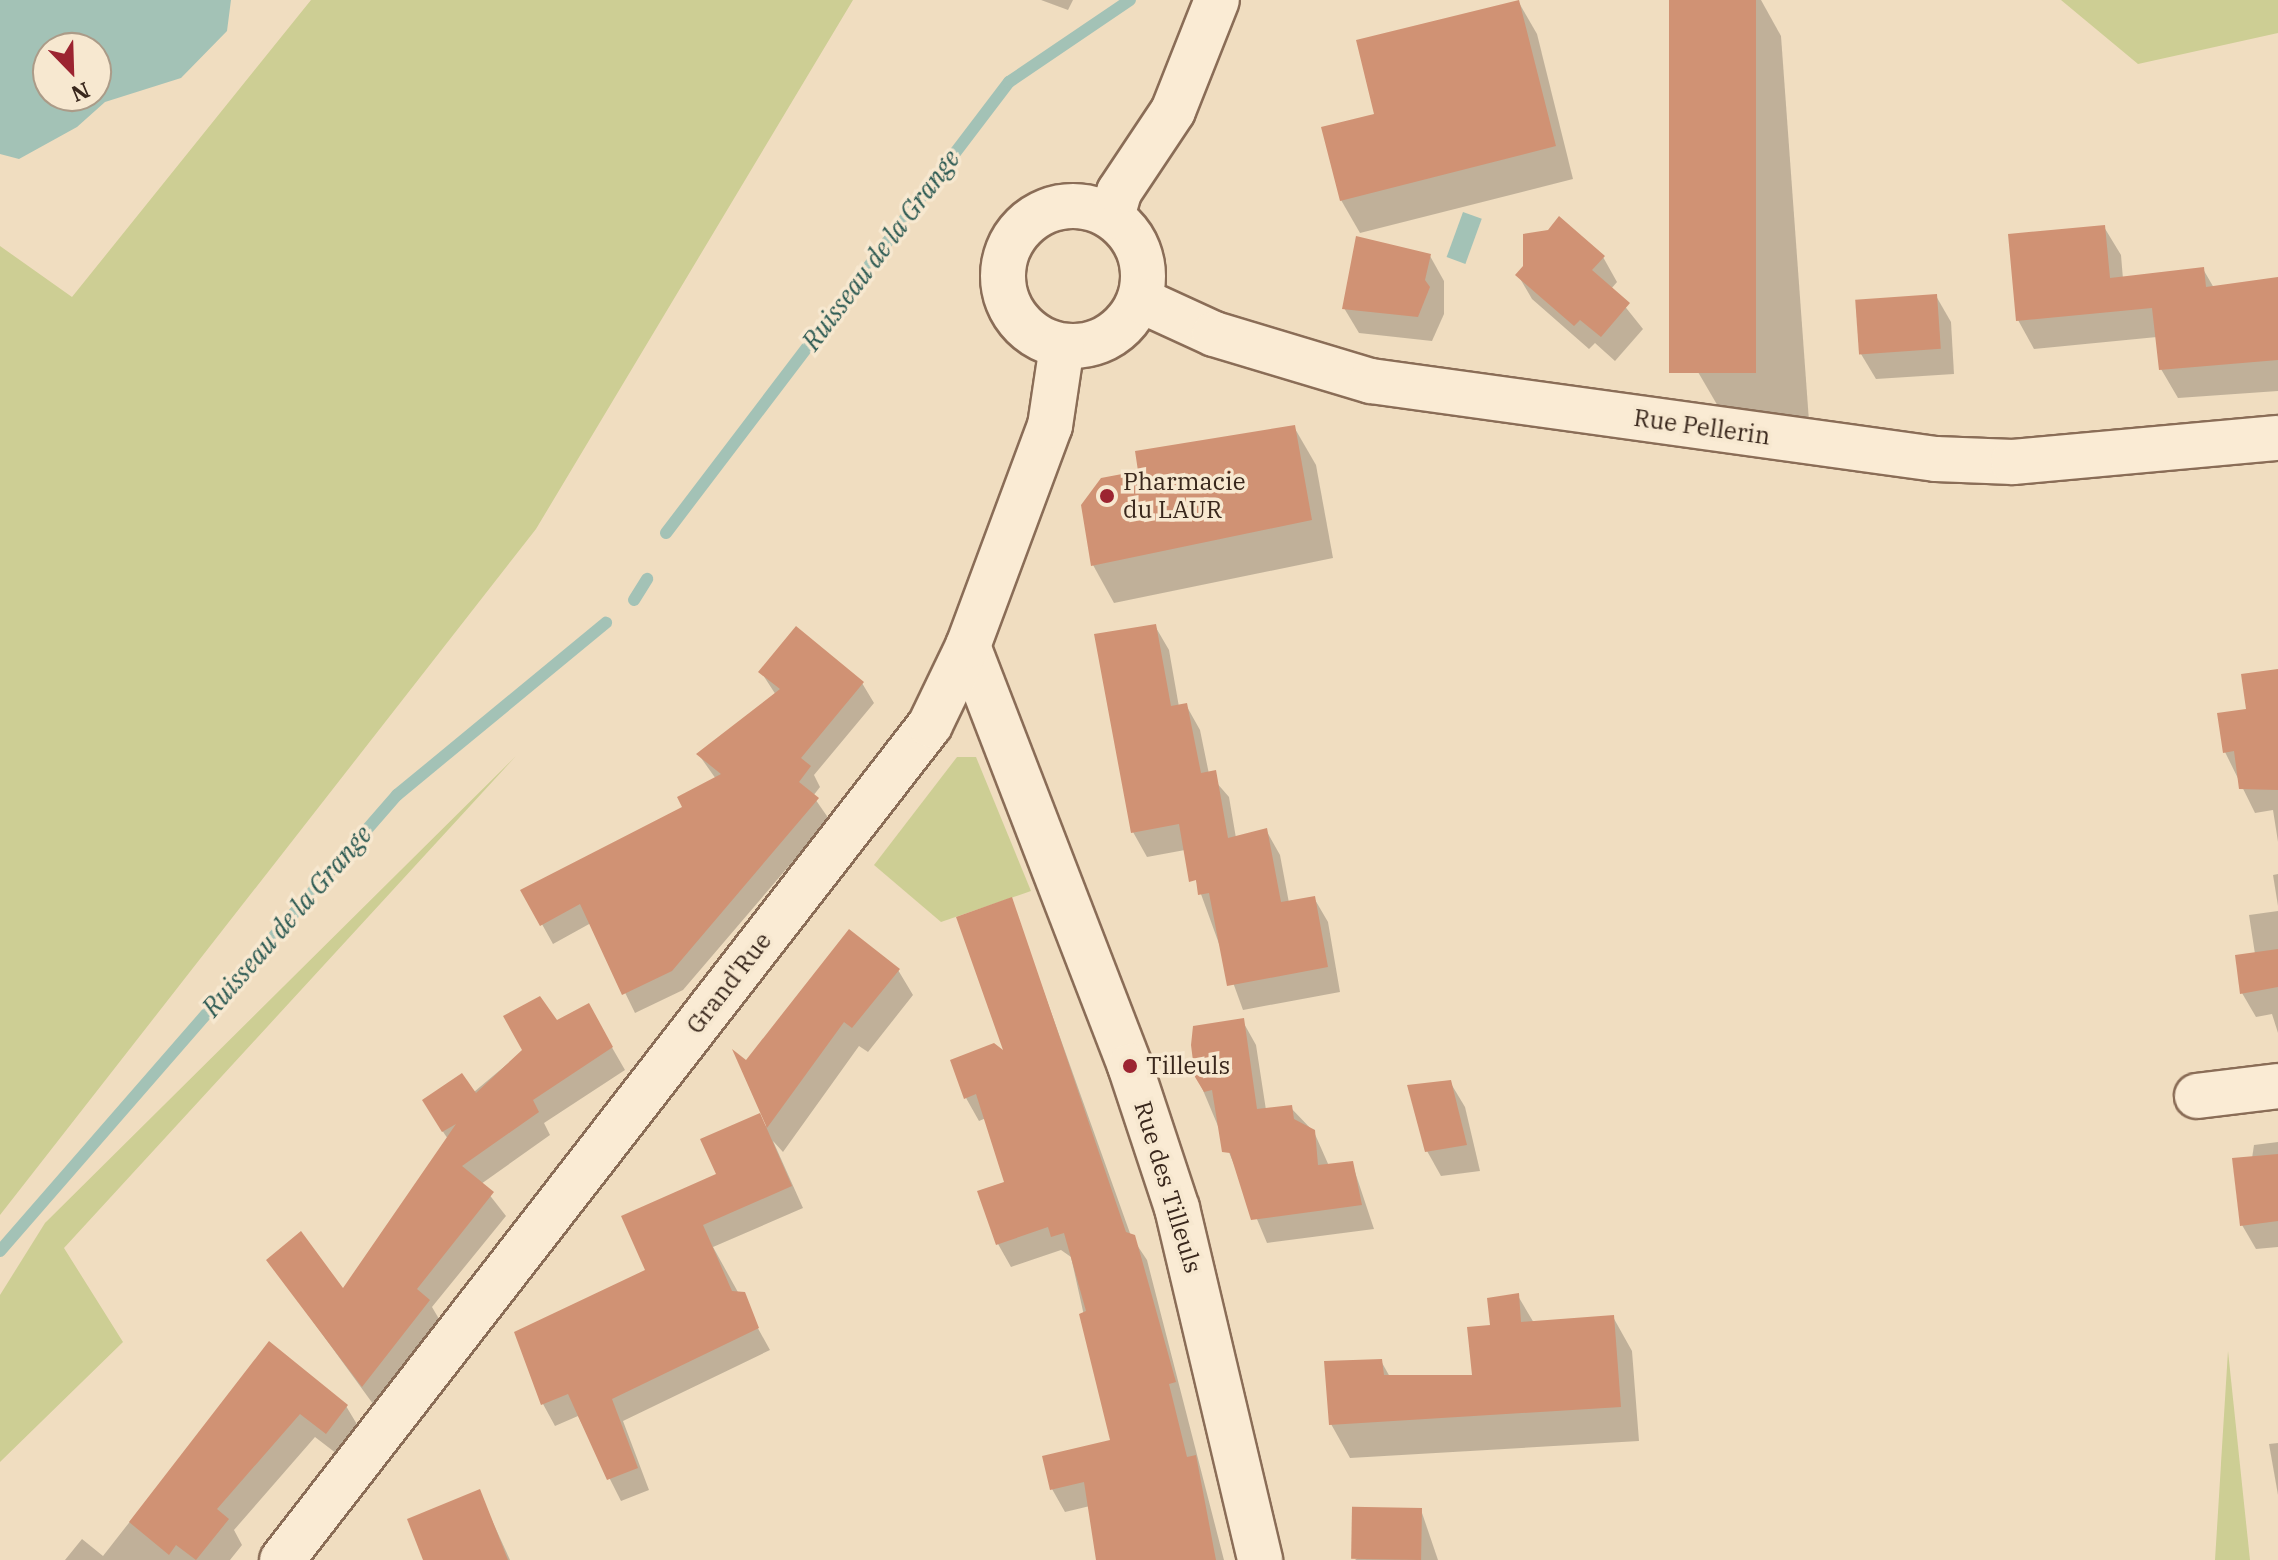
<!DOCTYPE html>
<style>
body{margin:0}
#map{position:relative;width:2278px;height:1560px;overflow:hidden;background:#f0ddc0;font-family:"IBM Plex Serif",serif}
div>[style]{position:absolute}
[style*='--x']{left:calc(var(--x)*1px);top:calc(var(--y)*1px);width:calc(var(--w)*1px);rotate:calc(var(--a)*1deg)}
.green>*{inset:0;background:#cdce94}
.water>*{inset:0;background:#a3c2b6;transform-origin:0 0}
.shadow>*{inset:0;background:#0003}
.stream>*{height:12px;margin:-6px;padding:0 6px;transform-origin:6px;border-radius:6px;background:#a3c2b6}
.building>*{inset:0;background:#d09274;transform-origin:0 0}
.roads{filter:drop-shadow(2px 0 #8a6d57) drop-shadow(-2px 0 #8a6d57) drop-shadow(0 2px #8a6d57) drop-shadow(0 -2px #8a6d57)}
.minor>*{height:44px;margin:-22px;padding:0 22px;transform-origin:22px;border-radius:22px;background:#faebd4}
.minor>.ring{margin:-22px;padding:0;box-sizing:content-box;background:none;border:44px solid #faebd4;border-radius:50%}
.dots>*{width:22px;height:22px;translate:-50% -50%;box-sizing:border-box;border:4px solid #f7e8d0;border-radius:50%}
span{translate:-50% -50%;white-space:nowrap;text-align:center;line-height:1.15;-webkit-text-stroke:7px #f7e8d0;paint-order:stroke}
.street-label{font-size:24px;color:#39271c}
.poi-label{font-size:24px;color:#39271c}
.left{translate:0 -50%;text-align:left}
.water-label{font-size:26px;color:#2b5952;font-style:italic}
.north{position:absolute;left:32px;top:32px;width:80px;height:80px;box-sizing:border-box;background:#f7e8d0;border:2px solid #ab9b88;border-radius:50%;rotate:157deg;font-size:22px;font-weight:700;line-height:32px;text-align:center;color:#39271c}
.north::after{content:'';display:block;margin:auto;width:28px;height:36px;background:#9c2431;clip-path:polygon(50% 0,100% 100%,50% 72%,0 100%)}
</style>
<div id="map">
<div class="green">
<div style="clip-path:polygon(311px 0,853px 0,536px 529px,0 1215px,0 246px,72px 297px)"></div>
<div style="clip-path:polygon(2028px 0,2278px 0,2278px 33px,2138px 64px,2061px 0)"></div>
<div style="clip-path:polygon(516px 756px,64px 1248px,123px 1342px,0 1462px,0 1295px,45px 1223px)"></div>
<div style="clip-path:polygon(957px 757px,976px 757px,1031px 891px,941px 922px,874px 865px)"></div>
<div style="clip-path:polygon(2228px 1351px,2250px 1560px,2215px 1560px)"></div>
</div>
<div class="water">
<div style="clip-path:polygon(evenodd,0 0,231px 0,227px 31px,181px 78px,105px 102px,77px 127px,19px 159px,0 154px,0 0,96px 48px,96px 96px,48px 96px,48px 48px,96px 48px)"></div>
<div style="left:1463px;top:212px;width:20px;height:48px;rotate:20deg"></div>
</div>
<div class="shadow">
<div style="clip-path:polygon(1041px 0,1073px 0,1068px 10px)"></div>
<div style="clip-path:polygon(1671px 0,1761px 0,1781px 36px,1810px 435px,1726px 420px,1698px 372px)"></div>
<div style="clip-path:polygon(1518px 1px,1537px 34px,1573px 179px,1360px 233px,1341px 200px,1377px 115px)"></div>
<div style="clip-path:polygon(2104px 227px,2121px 255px,2123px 279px,2203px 269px,2214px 288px,2278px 281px,2278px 391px,2178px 398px,2161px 369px,2157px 337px,2034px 349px,2018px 320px)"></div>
<div style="clip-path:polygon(1430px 256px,1444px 281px,1444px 314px,1432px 341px,1359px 333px,1344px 308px)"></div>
<div style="clip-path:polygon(1603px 257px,1617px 282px,1611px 289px,1643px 329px,1615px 361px,1595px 343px,1589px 349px,1532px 299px,1518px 275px)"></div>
<div style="clip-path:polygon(1936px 296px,1951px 322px,1954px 374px,1876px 379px,1861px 354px)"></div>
<div style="clip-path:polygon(1294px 427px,1316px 465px,1333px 558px,1114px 603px,1093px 565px,1140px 472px)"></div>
<div style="clip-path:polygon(1155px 626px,1169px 650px,1179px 707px,1186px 705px,1200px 730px,1209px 774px,1229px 797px,1236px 838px,1266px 830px,1280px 855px,1289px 903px,1314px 898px,1328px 922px,1340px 992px,1243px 1010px,1185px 850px,1147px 857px,1133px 832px)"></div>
<div style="clip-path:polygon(2278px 671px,2278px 842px,2273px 810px,2255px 813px,2225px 752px)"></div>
<div style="clip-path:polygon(761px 672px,862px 683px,874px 703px,814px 775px,820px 787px,813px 796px,829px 819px,683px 990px,635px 1013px,591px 923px,553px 944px,523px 890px,684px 808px,716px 779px,699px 755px,776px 695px)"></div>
<div style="clip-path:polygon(2278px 874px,2278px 906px,2273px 875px)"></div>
<div style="clip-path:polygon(1011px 900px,1131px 1236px,1147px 1260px,1224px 1560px,1098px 1560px,1090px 1506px,1065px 1512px,1052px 1489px,1112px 1442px,1071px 1257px,1061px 1250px,1011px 1267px,998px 1244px,1007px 1183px,986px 1118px,979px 1121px,966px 1098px,1007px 1056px)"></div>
<div style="clip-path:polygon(2278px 911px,2278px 1033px,2272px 1014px,2256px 1017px,2242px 993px,2255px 954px,2249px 915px)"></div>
<div style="clip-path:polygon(898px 970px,913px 995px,868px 1052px,859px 1046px,783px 1152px,773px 1141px,803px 1208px,713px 1247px,770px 1350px,623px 1421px,649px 1490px,621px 1501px,578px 1416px,555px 1426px,543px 1404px,718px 1175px,767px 1124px,746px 1062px)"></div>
<div style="clip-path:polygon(588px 1006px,625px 1070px,544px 1123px,550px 1135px,481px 1184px,506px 1216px,432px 1307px,442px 1324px,376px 1408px,269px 1261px,343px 1292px,448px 1139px,437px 1123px,556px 1023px)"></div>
<div style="clip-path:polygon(1242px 1020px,1256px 1045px,1266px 1110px,1290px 1107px,1314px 1132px,1329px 1166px,1352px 1163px,1374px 1229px,1267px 1243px,1197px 1076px)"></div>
<div style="clip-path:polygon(1450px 1082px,1465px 1107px,1480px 1171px,1441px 1176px,1427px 1151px)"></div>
<div style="clip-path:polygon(2278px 1142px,2278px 1247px,2256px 1249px,2242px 1225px,2254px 1145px)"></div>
<div style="clip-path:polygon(1518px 1296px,1534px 1323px,1613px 1317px,1632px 1351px,1639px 1441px,1350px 1458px,1331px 1424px,1381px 1361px,1390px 1377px,1475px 1377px)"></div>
<div style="clip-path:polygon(269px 1344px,346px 1406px,361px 1431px,341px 1457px,315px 1437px,234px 1530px,242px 1545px,230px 1560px,65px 1560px,82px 1539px,103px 1556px)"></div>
<div style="clip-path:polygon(2278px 1443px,2278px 1495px,2269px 1444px)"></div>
<div style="clip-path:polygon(479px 1492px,510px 1560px,425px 1560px)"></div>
<div style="clip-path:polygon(1421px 1510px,1438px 1560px,1355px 1560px)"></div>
</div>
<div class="stream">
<div style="--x:666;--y:533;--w:567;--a:-52.75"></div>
<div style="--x:1009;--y:82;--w:146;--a:-34.1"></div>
<div style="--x:634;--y:600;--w:25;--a:-58"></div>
<div style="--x:0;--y:1251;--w:605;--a:-48.96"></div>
<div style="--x:397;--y:795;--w:271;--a:-39.5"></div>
</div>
<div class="building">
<div style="clip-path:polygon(1519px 0,1556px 146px,1340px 201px,1321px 127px,1374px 114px,1356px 40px)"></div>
<div style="left:1669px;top:0;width:87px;height:373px"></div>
<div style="clip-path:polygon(1559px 216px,1605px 256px,1592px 270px,1630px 303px,1601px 337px,1580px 320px,1574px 326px,1515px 275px,1523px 266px,1523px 234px,1548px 230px)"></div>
<div style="clip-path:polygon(2105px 225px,2110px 278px,2204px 267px,2206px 287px,2278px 277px,2278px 360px,2159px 370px,2152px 308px,2016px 321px,2008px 234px)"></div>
<div style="clip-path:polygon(1356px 236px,1431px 254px,1425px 280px,1430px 287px,1418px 317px,1342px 309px)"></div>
<div style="left:1937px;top:294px;width:55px;height:82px;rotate:86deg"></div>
<div style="clip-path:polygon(1295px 425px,1312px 520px,1091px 566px,1081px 505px,1101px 478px,1138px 471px,1135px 451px)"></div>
<div style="clip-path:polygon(1156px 624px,1171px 706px,1187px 703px,1201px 773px,1216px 770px,1228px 838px,1267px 828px,1281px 902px,1315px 896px,1328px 967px,1227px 986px,1209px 893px,1198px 895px,1196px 880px,1189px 882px,1179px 824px,1131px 833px,1094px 634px)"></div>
<div style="clip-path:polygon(796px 626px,864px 682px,801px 758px,811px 766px,799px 782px,819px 798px,672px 971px,622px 995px,580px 904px,540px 926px,520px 890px,682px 807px,677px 797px,721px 774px,696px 754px,780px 689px,758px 672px)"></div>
<div style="clip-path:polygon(2278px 669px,2278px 790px,2239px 789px,2234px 751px,2223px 753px,2217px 713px,2246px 709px,2241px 674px)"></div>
<div style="clip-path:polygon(1012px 897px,1126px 1232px,1135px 1235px,1176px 1382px,1169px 1384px,1187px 1457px,1196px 1455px,1216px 1560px,1096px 1560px,1084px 1482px,1050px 1490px,1042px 1456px,1110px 1440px,1079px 1314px,1086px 1311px,1064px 1233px,1051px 1237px,1048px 1227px,996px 1245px,977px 1191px,1004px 1182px,976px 1094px,964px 1099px,950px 1060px,994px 1043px,1003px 1050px,956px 917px)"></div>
<div style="clip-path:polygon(849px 929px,900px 969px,852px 1028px,844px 1022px,767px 1128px,732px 1049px,746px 1060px)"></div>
<div style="clip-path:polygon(2278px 949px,2278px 987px,2240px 994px,2235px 955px)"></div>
<div style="clip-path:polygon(540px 996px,557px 1020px,589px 1003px,613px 1047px,533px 1100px,539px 1112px,462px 1166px,494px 1192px,417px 1289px,430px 1300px,362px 1387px,266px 1260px,301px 1231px,343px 1288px,456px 1124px,442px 1132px,422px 1100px,462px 1073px,476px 1093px,522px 1050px,503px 1016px)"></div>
<div style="clip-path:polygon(1244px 1018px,1257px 1109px,1292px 1105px,1294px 1119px,1315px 1130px,1318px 1165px,1353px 1161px,1362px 1205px,1251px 1220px,1230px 1153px,1222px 1152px,1212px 1090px,1204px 1092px,1195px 1077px,1191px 1045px,1193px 1026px)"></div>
<div style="clip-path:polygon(1451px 1080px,1467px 1145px,1425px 1152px,1407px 1085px)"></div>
<div style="clip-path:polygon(760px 1113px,792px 1186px,703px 1225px,732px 1291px,745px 1292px,759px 1328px,612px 1399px,638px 1468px,607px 1480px,568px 1394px,541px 1405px,514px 1332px,645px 1270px,621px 1216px,716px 1174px,700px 1139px)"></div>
<div style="clip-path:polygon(2278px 1154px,2278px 1221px,2240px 1226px,2232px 1158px)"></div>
<div style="clip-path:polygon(1519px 1293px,1521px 1322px,1614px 1315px,1621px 1407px,1329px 1425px,1324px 1361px,1382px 1359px,1384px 1375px,1472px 1375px,1467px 1327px,1490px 1325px,1487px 1298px)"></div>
<div style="clip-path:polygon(269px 1341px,348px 1405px,326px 1434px,300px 1414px,217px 1509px,229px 1519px,196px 1560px,176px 1545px,169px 1555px,129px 1522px)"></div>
<div style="clip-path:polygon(480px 1489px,508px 1560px,423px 1560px,407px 1519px)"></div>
<div style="left:1422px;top:1508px;width:52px;height:70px;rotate:91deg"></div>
</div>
<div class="roads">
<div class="minor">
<div class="ring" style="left:1003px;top:206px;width:96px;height:96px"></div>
<div style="--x:1112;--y:217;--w:26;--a:-74"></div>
<div style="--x:1119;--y:192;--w:97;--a:-56.3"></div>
<div style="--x:1173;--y:111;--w:119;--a:-68.4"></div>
<div style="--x:1140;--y:300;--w:81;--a:24.7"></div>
<div style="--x:1214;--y:334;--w:164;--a:16.7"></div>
<div style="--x:1371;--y:381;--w:570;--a:7.86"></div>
<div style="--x:1936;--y:459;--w:77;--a:2.2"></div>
<div style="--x:2013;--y:462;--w:266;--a:-5.2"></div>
<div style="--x:968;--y:646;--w:450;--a:68.9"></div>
<div style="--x:1130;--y:1066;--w:150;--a:71.7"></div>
<div style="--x:1177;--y:1208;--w:362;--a:76.7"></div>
<div style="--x:2197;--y:1096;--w:82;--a:-7"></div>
<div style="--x:282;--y:1560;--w:1057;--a:-52.19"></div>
<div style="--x:930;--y:725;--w:88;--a:-64.3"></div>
<div style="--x:968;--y:646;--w:235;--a:-69.6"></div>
<div style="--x:1050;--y:426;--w:81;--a:-81.5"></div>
</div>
</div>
<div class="dots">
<div style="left:1107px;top:496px;background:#9c2431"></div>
<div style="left:1130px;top:1066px;background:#9c2431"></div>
</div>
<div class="street-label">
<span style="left:1702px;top:427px;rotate:8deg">Rue Pellerin</span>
<span style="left:729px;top:983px;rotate:-52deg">Grand'Rue</span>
<span style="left:1168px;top:1187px;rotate:73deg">Rue des Tilleuls</span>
</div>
<div class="poi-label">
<span class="left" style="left:1123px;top:496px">Pharmacie<br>du LAUR</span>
<span class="left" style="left:1146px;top:1066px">Tilleuls</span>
</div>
<div class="water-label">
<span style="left:881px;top:250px;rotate:-53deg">Ruisseau de la Grange</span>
<span style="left:287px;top:921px;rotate:-49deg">Ruisseau de la Grange</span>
</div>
<div class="north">N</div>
</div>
